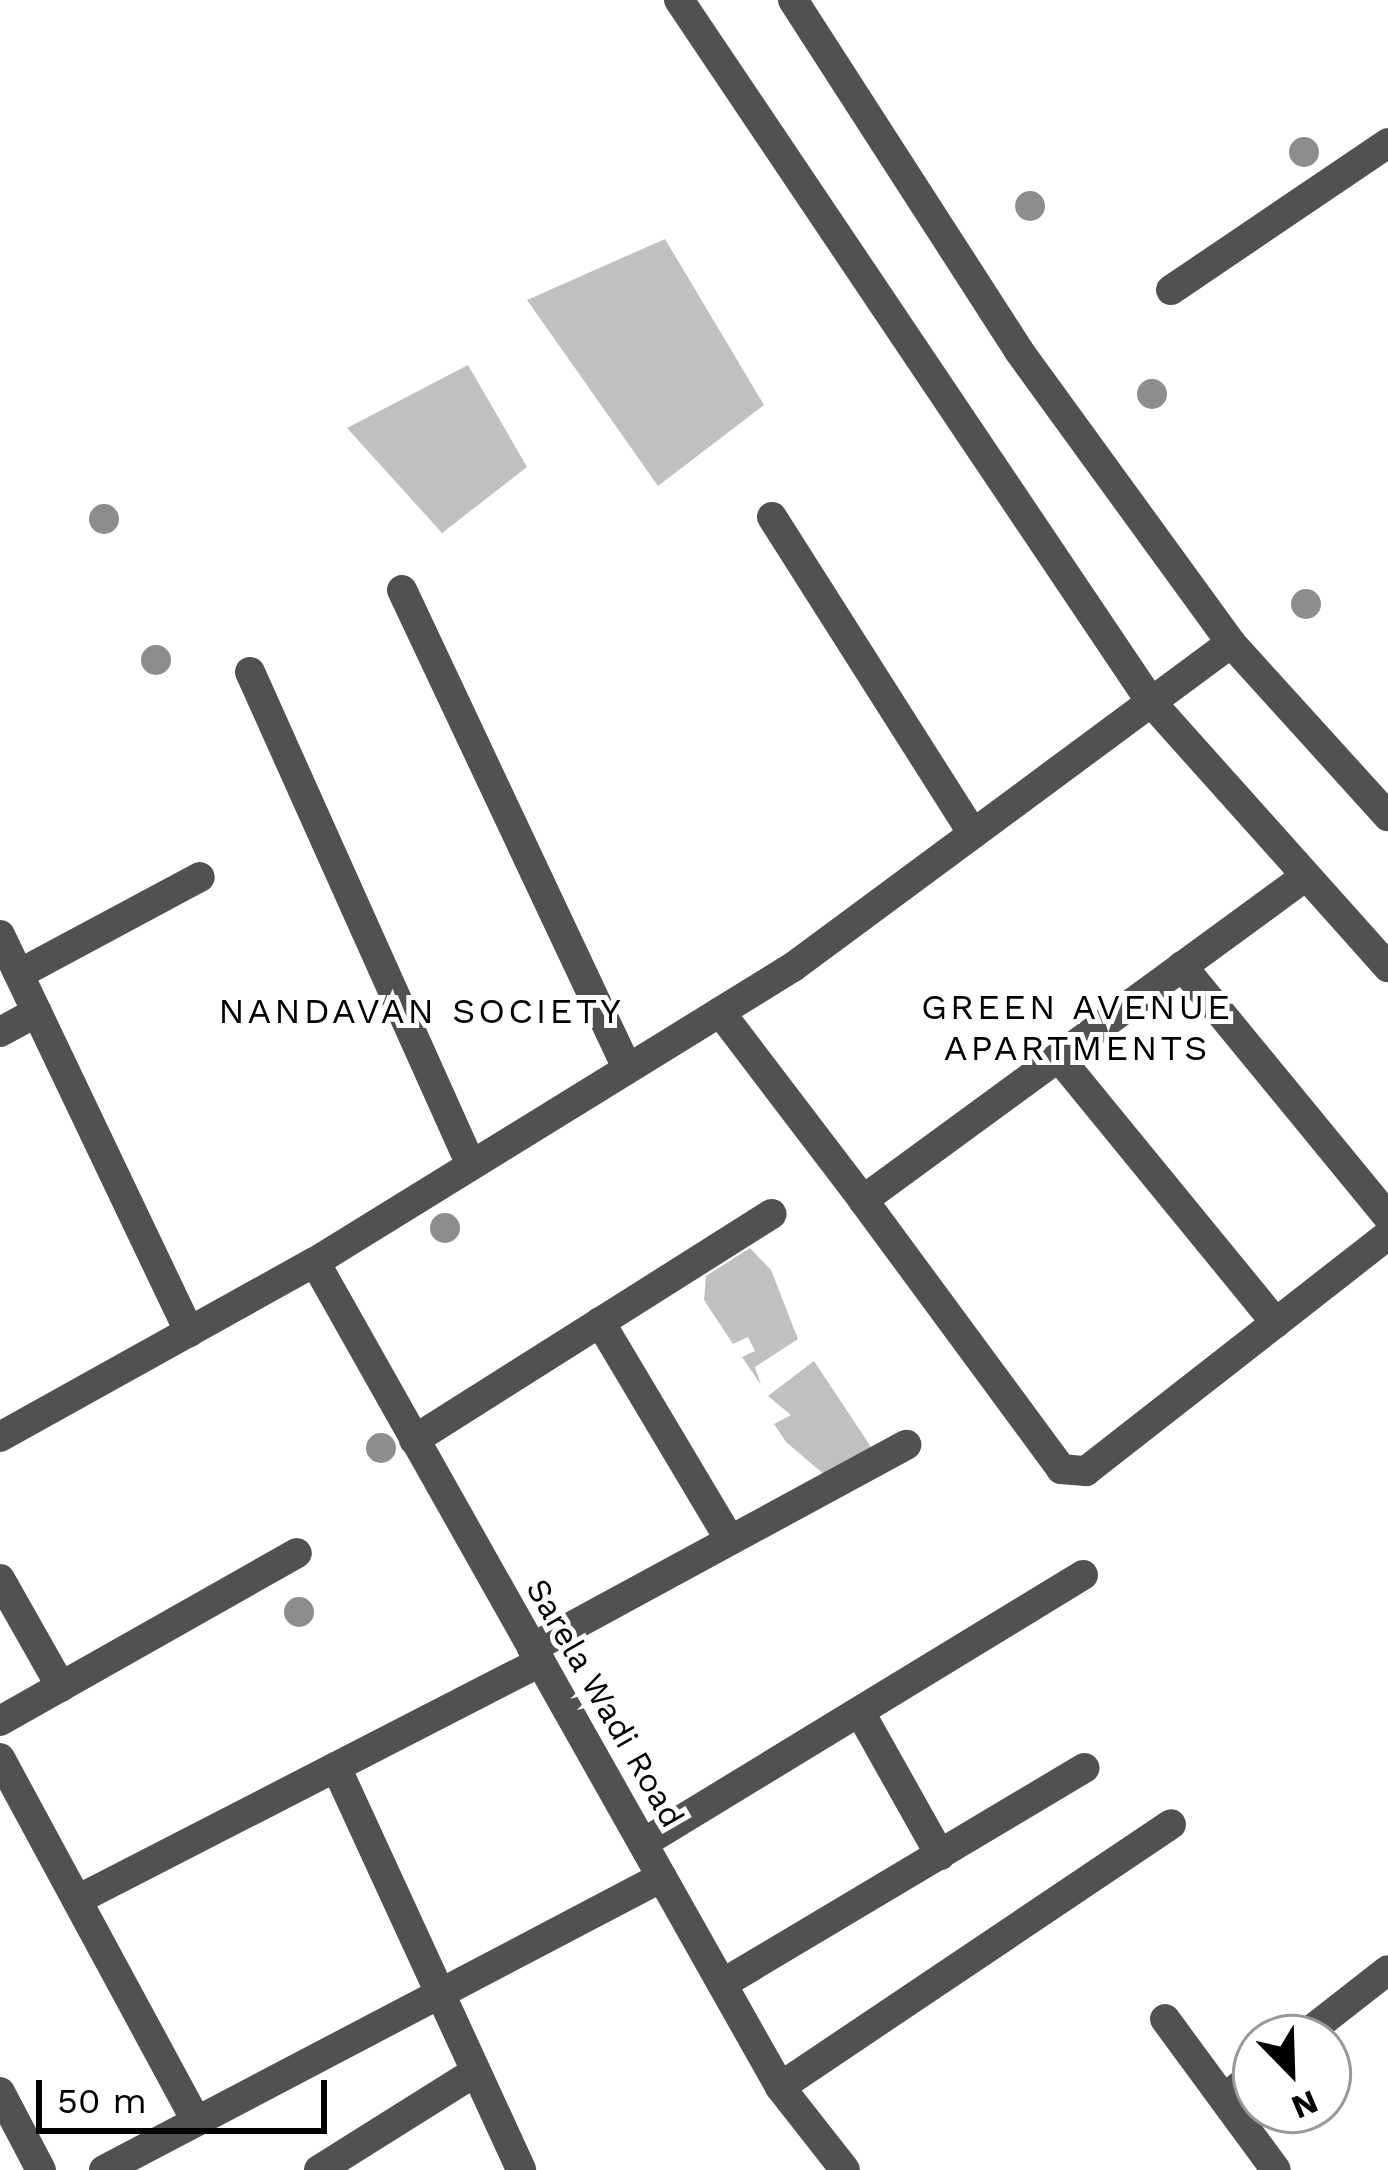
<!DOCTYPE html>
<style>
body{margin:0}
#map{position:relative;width:1388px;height:2170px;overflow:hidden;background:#fff;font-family:"Work Sans",sans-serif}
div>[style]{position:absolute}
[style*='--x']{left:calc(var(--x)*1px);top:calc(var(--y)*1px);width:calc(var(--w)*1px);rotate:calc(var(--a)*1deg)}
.building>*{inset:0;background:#c0c0c0}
.minor>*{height:30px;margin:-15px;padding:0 15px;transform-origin:15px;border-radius:15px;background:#515151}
.trees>*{width:30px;height:30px;margin:-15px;border-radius:50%;background:#8d8d8d}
span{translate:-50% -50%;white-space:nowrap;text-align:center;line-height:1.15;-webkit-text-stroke:10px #fff;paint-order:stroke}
.street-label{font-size:33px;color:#000}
.neighbourhood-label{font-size:36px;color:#000;letter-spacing:3px}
.north{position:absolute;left:1232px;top:2014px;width:120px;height:120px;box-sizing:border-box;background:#fff;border:3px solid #999;border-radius:50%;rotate:157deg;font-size:33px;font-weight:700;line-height:48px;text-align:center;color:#000}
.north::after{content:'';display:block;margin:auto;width:42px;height:54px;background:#000;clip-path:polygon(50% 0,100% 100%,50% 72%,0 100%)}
.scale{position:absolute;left:36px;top:2080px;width:291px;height:54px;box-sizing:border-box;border:6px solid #000;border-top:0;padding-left:15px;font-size:36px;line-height:42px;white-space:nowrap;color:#000;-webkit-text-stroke:9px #fff;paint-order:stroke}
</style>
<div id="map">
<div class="building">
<div style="clip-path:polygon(665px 239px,764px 405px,658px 486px,527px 300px)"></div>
<div style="clip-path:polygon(468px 365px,527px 467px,442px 533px,347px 428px)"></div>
<div style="clip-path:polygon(750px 1248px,771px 1270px,798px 1339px,755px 1367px,761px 1385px,742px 1357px,755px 1351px,748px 1337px,733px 1344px,704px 1300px,706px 1276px)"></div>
<div style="clip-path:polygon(814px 1361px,871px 1447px,826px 1476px,786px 1442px,774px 1424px,791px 1415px,768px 1396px)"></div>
</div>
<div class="minor">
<div style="--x:679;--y:0;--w:846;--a:56.08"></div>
<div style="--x:1151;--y:702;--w:356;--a:48.2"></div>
<div style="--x:793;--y:0;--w:417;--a:57.2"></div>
<div style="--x:1019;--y:351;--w:361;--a:54"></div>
<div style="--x:1231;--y:643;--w:234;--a:47.8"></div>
<div style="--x:1171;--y:290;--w:262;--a:-34.1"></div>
<div style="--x:772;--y:517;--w:375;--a:57.6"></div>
<div style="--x:402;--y:590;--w:528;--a:64.79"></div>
<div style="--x:250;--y:672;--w:538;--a:65.86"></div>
<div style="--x:1306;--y:876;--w:549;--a:143.82"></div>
<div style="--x:863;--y:1200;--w:334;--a:53.6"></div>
<div style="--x:1061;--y:1469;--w:25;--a:5"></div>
<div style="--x:1086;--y:1471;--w:383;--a:-38"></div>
<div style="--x:0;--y:935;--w:440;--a:64.5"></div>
<div style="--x:1182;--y:966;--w:325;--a:50.6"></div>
<div style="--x:19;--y:974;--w:205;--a:-28.2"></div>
<div style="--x:720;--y:1012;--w:236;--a:52.7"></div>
<div style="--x:0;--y:1032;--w:42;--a:-28.4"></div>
<div style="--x:1060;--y:1059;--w:341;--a:50.7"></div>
<div style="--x:315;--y:1262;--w:947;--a:60.59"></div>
<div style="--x:780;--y:2087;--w:105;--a:51.9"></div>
<div style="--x:600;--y:1322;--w:254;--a:59.2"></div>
<div style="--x:0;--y:1437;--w:360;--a:-29.1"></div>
<div style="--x:315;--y:1262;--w:562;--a:-31.68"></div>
<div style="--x:793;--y:967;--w:545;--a:-36.49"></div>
<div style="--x:414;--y:1440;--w:423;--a:-32.3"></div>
<div style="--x:0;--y:1579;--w:124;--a:60.5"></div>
<div style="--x:532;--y:1648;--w:426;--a:-28.5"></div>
<div style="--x:861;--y:1714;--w:162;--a:60.7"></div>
<div style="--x:0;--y:1721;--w:341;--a:-29.5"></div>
<div style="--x:0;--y:1758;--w:413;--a:61.6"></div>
<div style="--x:336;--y:1767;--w:443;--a:65.3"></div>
<div style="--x:645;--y:1842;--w:513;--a:-31.37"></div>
<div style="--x:77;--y:1900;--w:521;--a:-27.2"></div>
<div style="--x:722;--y:1984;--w:422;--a:-30.8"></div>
<div style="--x:1165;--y:2019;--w:187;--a:53.7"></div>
<div style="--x:1301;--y:2038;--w:110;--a:-38"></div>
<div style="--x:780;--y:2087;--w:471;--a:-33.9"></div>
<div style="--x:0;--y:2092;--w:88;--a:62.3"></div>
<div style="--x:1227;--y:2096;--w:37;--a:-38"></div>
<div style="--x:104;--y:2170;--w:630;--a:-27.7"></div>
<div style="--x:319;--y:2170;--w:181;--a:-32.1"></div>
</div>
<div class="trees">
<div style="left:1304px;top:152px"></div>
<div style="left:1030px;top:206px"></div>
<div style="left:1152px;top:394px"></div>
<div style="left:104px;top:519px"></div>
<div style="left:1306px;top:604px"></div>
<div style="left:156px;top:660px"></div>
<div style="left:445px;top:1228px"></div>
<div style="left:381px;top:1448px"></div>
<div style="left:299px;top:1612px"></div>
</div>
<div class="street-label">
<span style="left:605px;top:1703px;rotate:60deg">Sarela Wadi Road</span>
</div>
<div class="neighbourhood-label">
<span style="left:1077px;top:1028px">GREEN AVENUE<br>APARTMENTS</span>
<span style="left:421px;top:1012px">NANDAVAN SOCIETY</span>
</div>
<div class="north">N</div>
<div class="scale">50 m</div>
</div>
